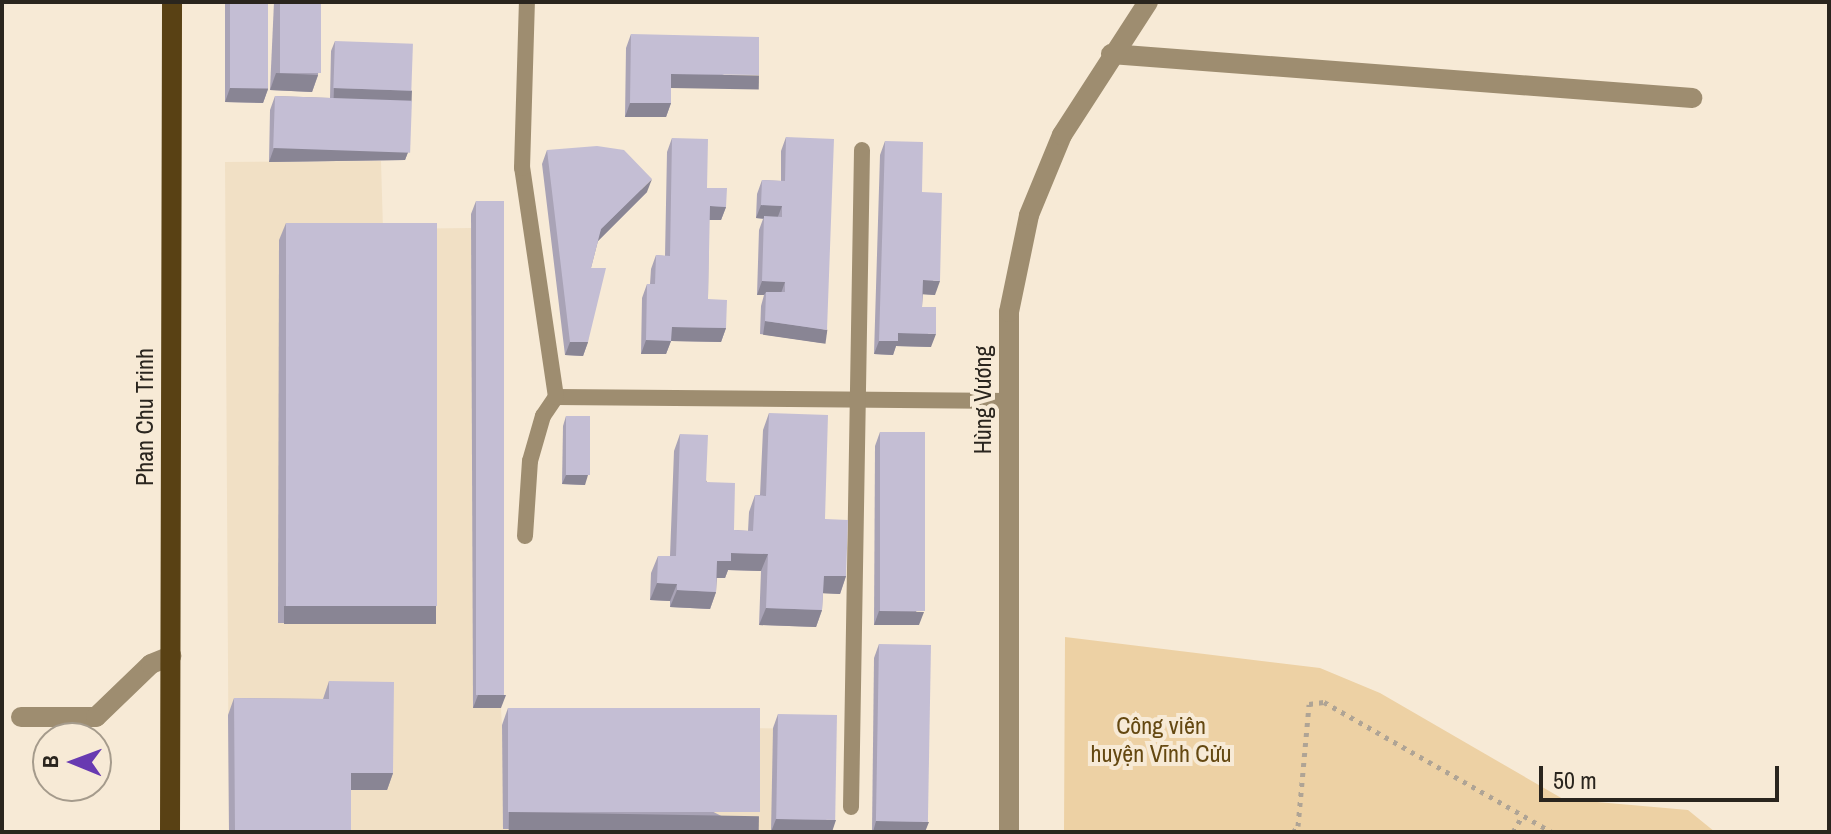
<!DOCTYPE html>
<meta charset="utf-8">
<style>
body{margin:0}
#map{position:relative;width:1831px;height:834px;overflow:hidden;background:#f7ead6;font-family:"Archivo Narrow",sans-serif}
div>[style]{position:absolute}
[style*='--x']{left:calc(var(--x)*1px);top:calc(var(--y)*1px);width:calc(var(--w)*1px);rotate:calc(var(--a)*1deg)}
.built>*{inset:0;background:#f1e0c5}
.green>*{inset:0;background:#edd1a4}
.path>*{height:5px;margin-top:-2.5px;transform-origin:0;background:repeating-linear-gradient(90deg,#afa495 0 4px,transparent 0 10px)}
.service>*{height:16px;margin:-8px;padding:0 8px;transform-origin:8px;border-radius:8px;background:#9e8d70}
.minor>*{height:20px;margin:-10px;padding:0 10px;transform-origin:10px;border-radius:10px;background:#9e8d70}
.tertiary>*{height:20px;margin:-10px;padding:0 10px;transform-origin:10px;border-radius:10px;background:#9e8d70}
.primary>*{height:20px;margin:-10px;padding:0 10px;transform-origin:10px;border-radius:10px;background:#594114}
.wall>*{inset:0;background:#a9a3b6}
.shaded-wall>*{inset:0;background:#898594;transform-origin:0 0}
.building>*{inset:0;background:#c4bed4;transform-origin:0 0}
span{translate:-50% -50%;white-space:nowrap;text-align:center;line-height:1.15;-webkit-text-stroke:8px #f7ead6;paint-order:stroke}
.street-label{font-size:24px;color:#2a251e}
.park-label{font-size:24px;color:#644811}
.frame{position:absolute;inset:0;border:4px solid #2a251e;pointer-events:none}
.north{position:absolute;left:32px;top:722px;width:80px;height:80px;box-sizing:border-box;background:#f7ead6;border:2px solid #a59b8c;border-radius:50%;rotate:271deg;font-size:22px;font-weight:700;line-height:32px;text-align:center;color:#2a251e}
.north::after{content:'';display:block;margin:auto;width:28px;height:36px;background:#683ab1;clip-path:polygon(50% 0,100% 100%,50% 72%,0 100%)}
.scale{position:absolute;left:1539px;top:766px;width:240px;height:36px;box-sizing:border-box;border:4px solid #2a251e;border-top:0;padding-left:10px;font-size:24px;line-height:28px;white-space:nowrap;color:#2a251e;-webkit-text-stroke:6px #f7ead6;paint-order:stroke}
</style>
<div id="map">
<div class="built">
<div style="clip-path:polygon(381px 161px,383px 229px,471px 228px,502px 725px,832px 729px,831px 832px,229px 832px,225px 162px)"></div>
</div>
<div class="green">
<div style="clip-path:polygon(1065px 637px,1320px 668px,1380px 693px,1563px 799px,1688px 810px,1715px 832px,1064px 832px)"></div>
</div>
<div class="path">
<div style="--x:1293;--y:832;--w:8;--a:-50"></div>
<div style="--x:1298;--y:826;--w:122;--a:-84.8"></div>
<div style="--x:1309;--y:704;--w:15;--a:-8"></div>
<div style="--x:1324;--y:702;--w:262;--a:29.7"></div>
<div style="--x:1513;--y:832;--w:20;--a:-60"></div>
</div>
<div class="service">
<div style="--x:556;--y:397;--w:453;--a:0.5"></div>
<div style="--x:525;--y:536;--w:75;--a:-86.2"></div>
<div style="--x:530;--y:461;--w:47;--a:-73.9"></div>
<div style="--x:543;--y:416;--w:23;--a:-56"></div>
<div style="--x:556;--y:397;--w:232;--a:-98.4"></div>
<div style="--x:522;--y:168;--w:166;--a:-88.3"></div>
<div style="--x:851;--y:807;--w:657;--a:-89.04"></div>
</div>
<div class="minor">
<div style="--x:1111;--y:54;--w:583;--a:4.33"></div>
<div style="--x:21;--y:717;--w:75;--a:0"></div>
<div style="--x:96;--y:717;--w:76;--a:-43.9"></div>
<div style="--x:151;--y:664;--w:22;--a:-22"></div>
</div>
<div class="tertiary">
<div style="--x:1009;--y:832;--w:520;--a:-90"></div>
<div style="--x:1009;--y:312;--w:99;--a:-78.3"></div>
<div style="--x:1029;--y:215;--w:87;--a:-67.6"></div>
<div style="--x:1062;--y:135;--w:158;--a:-57.1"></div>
</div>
<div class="primary">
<div style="--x:170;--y:832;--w:830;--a:-89.86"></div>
</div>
<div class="wall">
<div style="clip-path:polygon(225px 2px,268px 2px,268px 89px,263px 103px,225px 102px)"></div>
<div style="clip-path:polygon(274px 2px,321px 2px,318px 75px,312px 92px,270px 90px)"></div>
<div style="clip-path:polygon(631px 34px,754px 88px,671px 87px,671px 103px,666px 117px,625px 117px,626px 48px)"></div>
<div style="clip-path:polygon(335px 41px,412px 91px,408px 100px,410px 147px,405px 160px,269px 162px,270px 110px,275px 96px,330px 98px,331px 51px)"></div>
<div style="clip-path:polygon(786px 137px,822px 343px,760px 334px,761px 306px,764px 295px,757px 295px,759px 230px,763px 219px,756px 218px,757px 194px,762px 180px,781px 181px,781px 151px)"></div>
<div style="clip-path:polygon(672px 138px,707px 188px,726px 207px,721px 220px,709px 220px,708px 299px,726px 328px,721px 342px,671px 341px,666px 354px,641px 354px,642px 298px,647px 284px,650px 284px,651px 269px,656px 255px,665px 256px,667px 152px)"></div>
<div style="clip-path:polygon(885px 141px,922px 192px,935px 295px,923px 294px,922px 307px,931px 347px,896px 346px,893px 355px,874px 354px,880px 155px)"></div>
<div style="clip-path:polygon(547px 150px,647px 192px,598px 241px,591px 268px,588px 342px,583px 356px,565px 355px,542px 164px)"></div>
<div style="clip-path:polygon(476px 201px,501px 708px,473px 708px,471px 214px)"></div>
<div style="clip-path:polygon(286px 223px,430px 623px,278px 623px,279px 240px)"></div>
<div style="clip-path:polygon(769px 413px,825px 519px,846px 576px,840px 594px,823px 593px,822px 610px,816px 627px,759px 625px,761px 571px,728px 570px,725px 578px,717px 578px,716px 592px,710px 609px,670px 607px,670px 601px,650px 600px,651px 573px,658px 556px,670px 556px,674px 451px,680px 434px,734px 530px,748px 531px,749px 512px,755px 495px,760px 495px,763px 430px)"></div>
<div style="clip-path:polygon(566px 416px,585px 485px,562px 484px,563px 426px)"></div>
<div style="clip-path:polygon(880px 432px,919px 625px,874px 625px,875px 446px)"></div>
<div style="clip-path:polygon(879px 644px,925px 832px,872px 832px,874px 658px)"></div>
<div style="clip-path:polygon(329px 681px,393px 773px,387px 790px,351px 790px,351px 832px,229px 832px,228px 715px,234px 698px,323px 699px)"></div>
<div style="clip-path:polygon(508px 708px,753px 832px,503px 829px,502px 725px)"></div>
<div style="clip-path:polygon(778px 714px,832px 832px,771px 832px,773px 728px)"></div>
</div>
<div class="shaded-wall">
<div style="clip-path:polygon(276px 73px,318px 75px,312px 92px,270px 90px)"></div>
<div style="left:671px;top:74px;width:88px;height:14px;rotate:1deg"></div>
<div style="clip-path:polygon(230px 88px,268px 89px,263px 103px,225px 102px)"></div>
<div style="left:334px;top:88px;width:78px;height:11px;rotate:2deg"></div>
<div style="clip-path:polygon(630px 103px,671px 103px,666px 117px,625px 117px)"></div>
<div style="clip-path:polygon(410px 147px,405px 160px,269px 162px,274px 148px)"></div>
<div style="clip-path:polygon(652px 179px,647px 192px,596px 243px,601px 229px)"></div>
<div style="clip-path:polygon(761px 205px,782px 206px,777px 219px,756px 218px)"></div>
<div style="clip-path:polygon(710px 206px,726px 207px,721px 220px,705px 220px)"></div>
<div style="clip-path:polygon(923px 280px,940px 281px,935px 295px,918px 294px)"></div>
<div style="clip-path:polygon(762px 281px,785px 282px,780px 296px,766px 292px,764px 295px,757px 295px)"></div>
<div style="left:765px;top:321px;width:63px;height:14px;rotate:8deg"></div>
<div style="clip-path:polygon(672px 327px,726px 328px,721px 342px,671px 341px,666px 354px,641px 354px,646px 340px)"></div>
<div style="clip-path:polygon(898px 333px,936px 334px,931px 347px,896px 346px,893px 355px,874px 354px,879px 341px)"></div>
<div style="clip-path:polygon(570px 342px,588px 342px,583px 356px,565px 355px)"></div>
<div style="clip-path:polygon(566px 475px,588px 475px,585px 485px,562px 484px)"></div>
<div style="clip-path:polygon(731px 553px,768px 554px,761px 571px,728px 570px,725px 578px,711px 578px,717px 561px)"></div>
<div style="clip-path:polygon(824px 576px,846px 576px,840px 594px,817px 593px)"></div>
<div style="clip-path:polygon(657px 583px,677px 584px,670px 601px,650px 600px)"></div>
<div style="clip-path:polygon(677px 590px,716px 592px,710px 609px,670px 607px)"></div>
<div style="left:284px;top:606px;width:152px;height:18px"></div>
<div style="clip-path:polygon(766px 608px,822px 610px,816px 627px,759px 625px)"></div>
<div style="clip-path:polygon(879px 611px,924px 612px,919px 625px,874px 625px)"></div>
<div style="clip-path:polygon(478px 695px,506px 695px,501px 708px,473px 708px)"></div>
<div style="clip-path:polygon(351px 773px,393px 773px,387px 790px,345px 790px)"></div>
<div style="left:509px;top:812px;width:250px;height:18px;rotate:1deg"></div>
<div style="clip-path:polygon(776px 819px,836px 820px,832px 832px,771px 832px)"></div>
<div style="clip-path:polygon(876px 821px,929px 822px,925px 832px,873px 832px)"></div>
</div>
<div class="building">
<div style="left:230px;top:2px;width:38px;height:86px"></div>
<div style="left:280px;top:2px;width:41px;height:71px"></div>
<div style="clip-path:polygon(631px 34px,759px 37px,759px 75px,671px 74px,671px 103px,630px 103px)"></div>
<div style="left:335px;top:41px;width:78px;height:47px;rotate:2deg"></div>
<div style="left:275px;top:96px;width:137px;height:52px;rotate:2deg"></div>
<div style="clip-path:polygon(786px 137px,834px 139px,827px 330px,765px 321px,766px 292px,785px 292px,785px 282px,762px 281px,764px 216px,782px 217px,782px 206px,761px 205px,762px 180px,785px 181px)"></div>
<div style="clip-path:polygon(672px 138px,708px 139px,707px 188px,727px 188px,726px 207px,710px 206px,708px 299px,727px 300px,726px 328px,672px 327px,671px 341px,646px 340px,647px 284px,655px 284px,656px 255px,670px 256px)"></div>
<div style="clip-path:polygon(885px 141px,923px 142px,922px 192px,942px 193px,940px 281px,923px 280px,922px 307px,936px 307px,936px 334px,898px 333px,898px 341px,879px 341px)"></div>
<div style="clip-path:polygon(597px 146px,624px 150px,652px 179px,601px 229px,591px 268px,606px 268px,588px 342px,570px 342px,547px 150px)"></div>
<div style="left:476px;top:201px;width:28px;height:494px"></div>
<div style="left:286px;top:223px;width:151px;height:383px"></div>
<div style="clip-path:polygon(769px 413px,828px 415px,825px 519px,848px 520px,846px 576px,824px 576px,822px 610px,766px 608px,768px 554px,731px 553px,731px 561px,717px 561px,716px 592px,677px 590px,677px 584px,657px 583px,658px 556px,676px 556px,680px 434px,708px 435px,706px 482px,735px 483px,734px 530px,753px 531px,755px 495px,766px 496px)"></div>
<div style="left:566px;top:416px;width:24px;height:59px"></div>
<div style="left:880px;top:432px;width:45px;height:179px"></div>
<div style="left:879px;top:644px;width:52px;height:177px;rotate:1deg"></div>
<div style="clip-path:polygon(329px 681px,394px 682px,393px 773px,351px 773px,351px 832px,235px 832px,234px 698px,329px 699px)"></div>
<div style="left:508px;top:708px;width:252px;height:104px"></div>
<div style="left:778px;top:714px;width:59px;height:105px;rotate:1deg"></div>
</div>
<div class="street-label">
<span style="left:983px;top:400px;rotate:-90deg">Hùng Vương</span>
<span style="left:145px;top:417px;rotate:-90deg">Phan Chu Trinh</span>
</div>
<div class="park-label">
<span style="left:1161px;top:740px">Công viên<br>huyện Vĩnh Cửu</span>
</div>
<div class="frame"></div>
<div class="north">B</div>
<div class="scale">50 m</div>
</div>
